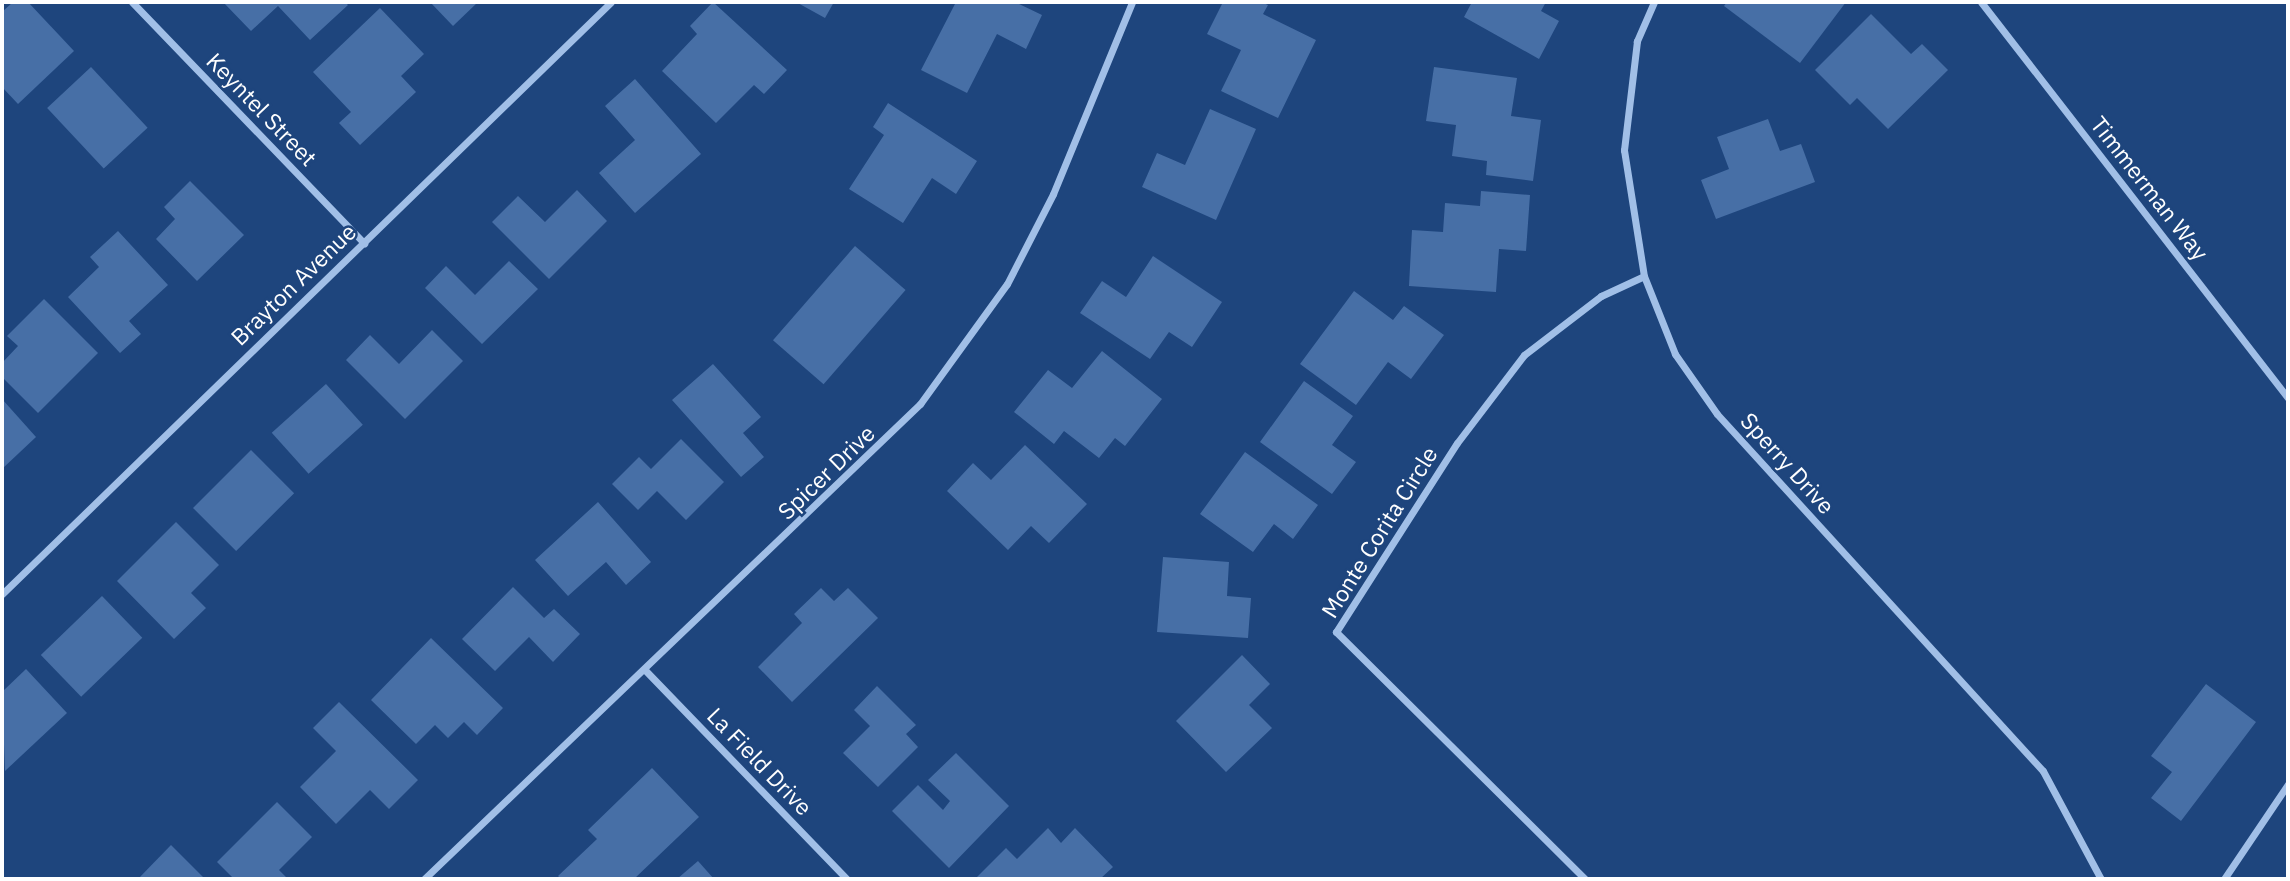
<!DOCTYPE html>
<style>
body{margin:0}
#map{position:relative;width:2290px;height:881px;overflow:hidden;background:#1e457d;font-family:"IBM Plex Sans",sans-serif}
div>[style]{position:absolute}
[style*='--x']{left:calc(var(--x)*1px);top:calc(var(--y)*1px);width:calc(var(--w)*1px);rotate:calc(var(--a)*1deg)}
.building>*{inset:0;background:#476fa6;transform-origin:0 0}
.street>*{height:7px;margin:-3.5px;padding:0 3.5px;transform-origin:3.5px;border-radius:3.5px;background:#a1bfe7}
span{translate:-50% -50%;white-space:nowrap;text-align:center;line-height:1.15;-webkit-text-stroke:5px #1e457d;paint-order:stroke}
.street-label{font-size:23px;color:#fff}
.frame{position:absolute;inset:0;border:4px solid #fff;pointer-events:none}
</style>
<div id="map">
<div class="building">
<div style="clip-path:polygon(13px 2px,28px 2px,74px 51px,18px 104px,2px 87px,2px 12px)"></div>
<div style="clip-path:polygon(223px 2px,345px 2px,348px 5px,310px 40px,278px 6px,251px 31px)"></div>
<div style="clip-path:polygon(430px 2px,478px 2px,453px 26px)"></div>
<div style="clip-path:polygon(713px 2px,787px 70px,764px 94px,754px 85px,716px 123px,662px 71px,697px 34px,690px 26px)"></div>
<div style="clip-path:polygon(796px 2px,834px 2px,825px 18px)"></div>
<div style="clip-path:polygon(956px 2px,1015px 2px,1042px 15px,1026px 49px,997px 34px,967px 93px,921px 70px)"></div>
<div style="clip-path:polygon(1223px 2px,1261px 2px,1268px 5px,1263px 14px,1316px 40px,1278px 118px,1221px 91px,1241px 50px,1207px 34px)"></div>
<div style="clip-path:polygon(1472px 2px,1546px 2px,1541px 11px,1559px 21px,1539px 59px,1464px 17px)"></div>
<div style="clip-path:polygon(1727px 2px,1846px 2px,1800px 63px,1724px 6px)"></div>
<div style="clip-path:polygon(380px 8px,424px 54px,401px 76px,416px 92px,360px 145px,339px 123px,351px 112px,313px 72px)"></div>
<div style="clip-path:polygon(1871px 14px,1911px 54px,1922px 44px,1948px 70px,1888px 129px,1857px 98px,1850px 105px,1815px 70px)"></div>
<div style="left:91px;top:67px;width:83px;height:60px;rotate:47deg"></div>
<div style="clip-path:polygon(1434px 67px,1517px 78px,1511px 116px,1541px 120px,1533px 181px,1486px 175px,1487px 161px,1452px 156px,1456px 125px,1426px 121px)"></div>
<div style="clip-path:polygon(635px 79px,701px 154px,635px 213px,599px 173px,635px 140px,605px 106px)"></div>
<div style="clip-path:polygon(888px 103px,977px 161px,956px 194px,932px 178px,903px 223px,849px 189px,884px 135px,873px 127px)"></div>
<div style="clip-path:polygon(1210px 109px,1256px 129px,1216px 220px,1142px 187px,1157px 153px,1185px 165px)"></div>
<div style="clip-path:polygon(1768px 119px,1780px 151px,1801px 144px,1815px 182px,1716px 219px,1701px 180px,1729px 169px,1717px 137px)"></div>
<div style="clip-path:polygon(190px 181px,244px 235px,197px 281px,156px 239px,175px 219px,164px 207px)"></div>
<div style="clip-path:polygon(577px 190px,607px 221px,549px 279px,492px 222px,518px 196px,545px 222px)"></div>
<div style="clip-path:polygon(1481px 191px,1530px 195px,1526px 251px,1499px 249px,1496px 292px,1409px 286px,1412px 230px,1443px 232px,1445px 203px,1480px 206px)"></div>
<div style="clip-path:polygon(118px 231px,168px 285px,129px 321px,141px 334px,120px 353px,68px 297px,99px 267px,90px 257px)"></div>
<div style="left:855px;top:246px;width:67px;height:125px;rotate:41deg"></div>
<div style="clip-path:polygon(1153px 256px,1222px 302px,1192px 347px,1169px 332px,1150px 359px,1080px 313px,1102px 281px,1126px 297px)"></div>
<div style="clip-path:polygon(509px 261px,538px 289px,482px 344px,425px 288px,446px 266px,475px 295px)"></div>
<div style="clip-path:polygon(1354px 291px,1393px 320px,1404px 306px,1444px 335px,1411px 379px,1388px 362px,1356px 405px,1300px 364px)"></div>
<div style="clip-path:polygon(44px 299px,98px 353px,38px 413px,2px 377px,2px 363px,18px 346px,7px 336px)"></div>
<div style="clip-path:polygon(432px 330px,463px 361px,405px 419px,346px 360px,370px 335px,399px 364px)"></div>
<div style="clip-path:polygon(1102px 351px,1162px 399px,1125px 446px,1115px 438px,1099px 458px,1064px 431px,1054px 444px,1014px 412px,1048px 370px,1072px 388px)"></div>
<div style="clip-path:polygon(713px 364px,761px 417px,743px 433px,764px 457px,741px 477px,672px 400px)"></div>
<div style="clip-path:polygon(1304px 381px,1353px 416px,1332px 445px,1356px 462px,1332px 494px,1260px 442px)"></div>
<div style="left:326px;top:384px;width:55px;height:73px;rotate:48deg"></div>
<div style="clip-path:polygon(2px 399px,36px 437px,2px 469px)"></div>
<div style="clip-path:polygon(681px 439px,724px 482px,686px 520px,657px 491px,638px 510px,612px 484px,639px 457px,651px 469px)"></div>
<div style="clip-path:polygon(1025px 445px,1087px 504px,1049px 543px,1031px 526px,1008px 550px,947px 491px,973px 463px,991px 480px)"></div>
<div style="left:251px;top:450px;width:61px;height:82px;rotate:45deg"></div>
<div style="clip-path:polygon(1245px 452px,1318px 505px,1293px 539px,1274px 524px,1253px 552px,1200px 514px)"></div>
<div style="clip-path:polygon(598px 502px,651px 562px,626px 585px,606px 562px,568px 596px,535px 560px)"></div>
<div style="clip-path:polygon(176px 522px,219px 565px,191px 593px,206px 608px,174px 639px,117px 581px)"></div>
<div style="clip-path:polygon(1163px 557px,1229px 562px,1227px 596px,1251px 598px,1248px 638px,1157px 632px)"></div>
<div style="clip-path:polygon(513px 587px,544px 618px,554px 609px,580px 634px,553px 662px,529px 637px,495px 671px,462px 639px)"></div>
<div style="clip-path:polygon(821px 588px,834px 601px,848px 588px,878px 618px,792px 702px,758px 667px,802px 623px,794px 614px)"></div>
<div style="left:102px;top:596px;width:58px;height:85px;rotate:46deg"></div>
<div style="clip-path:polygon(431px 638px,503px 708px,477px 735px,464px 722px,448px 738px,435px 725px,416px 744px,371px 700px)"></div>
<div style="clip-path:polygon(1242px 655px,1270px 684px,1249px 705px,1272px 728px,1226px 772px,1176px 721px)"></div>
<div style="clip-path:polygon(26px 669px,67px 713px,5px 771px,2px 692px)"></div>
<div style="clip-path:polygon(2206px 684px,2256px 722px,2181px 821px,2151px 798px,2172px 772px,2151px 756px)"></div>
<div style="clip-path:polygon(877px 686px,916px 725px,906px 734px,918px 747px,878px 787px,843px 753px,870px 726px,854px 710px)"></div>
<div style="clip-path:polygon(339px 702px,418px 780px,389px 809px,370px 790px,336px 824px,300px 787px,336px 751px,313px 728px)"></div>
<div style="clip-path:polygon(956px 753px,1009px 806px,949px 868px,892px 811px,918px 785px,943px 810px,950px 801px,928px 780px)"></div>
<div style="clip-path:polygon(652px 768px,699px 817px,634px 879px,561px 879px,558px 876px,597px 839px,588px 830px)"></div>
<div style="clip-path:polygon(277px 802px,312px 837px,279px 870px,288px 879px,234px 879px,217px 862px)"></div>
<div style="clip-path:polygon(1048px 828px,1061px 843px,1075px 828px,1113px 867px,1100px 879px,975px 879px,1006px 848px,1017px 859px)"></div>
<div style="clip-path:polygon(171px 845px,205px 879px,138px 879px)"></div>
<div style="clip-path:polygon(698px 861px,714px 879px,677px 879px)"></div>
</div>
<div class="street">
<div style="--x:132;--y:2;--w:335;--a:46.1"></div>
<div style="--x:1654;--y:2;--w:43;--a:113.6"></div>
<div style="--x:1637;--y:41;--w:110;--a:96.8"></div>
<div style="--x:1624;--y:150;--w:128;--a:81"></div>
<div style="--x:1644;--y:276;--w:84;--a:68.3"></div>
<div style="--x:1675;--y:354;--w:73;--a:55"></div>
<div style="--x:1717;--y:414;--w:483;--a:47.6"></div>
<div style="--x:2043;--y:771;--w:123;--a:61.8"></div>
<div style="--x:1981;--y:2;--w:501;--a:52.22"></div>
<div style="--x:2;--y:594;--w:849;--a:-44.19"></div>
<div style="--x:645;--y:670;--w:291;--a:46"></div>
<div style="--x:424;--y:879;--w:687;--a:-43.76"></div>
<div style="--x:920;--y:404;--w:148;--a:-54.1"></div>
<div style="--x:1007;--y:284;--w:101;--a:-62.9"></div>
<div style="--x:1053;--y:194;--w:208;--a:-67.6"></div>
<div style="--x:1585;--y:879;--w:351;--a:-135.2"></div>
<div style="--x:1336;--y:632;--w:224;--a:-57.4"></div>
<div style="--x:1457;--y:443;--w:111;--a:-52.7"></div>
<div style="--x:1524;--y:355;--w:97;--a:-37.5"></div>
<div style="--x:1601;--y:296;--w:47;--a:-24.9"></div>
<div style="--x:2224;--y:879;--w:115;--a:-56"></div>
</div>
<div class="street-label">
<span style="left:262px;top:109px;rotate:46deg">Keyntel Street</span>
<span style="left:2150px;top:188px;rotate:52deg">Timmerman Way</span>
<span style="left:293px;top:284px;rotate:-44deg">Brayton Avenue</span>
<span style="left:1788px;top:463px;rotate:48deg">Sperry Drive</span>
<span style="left:826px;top:472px;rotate:-44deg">Spicer Drive</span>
<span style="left:1379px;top:532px;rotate:-58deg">Monte Corita Circle</span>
<span style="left:760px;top:761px;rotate:46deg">La Field Drive</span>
</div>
<div class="frame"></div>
</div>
